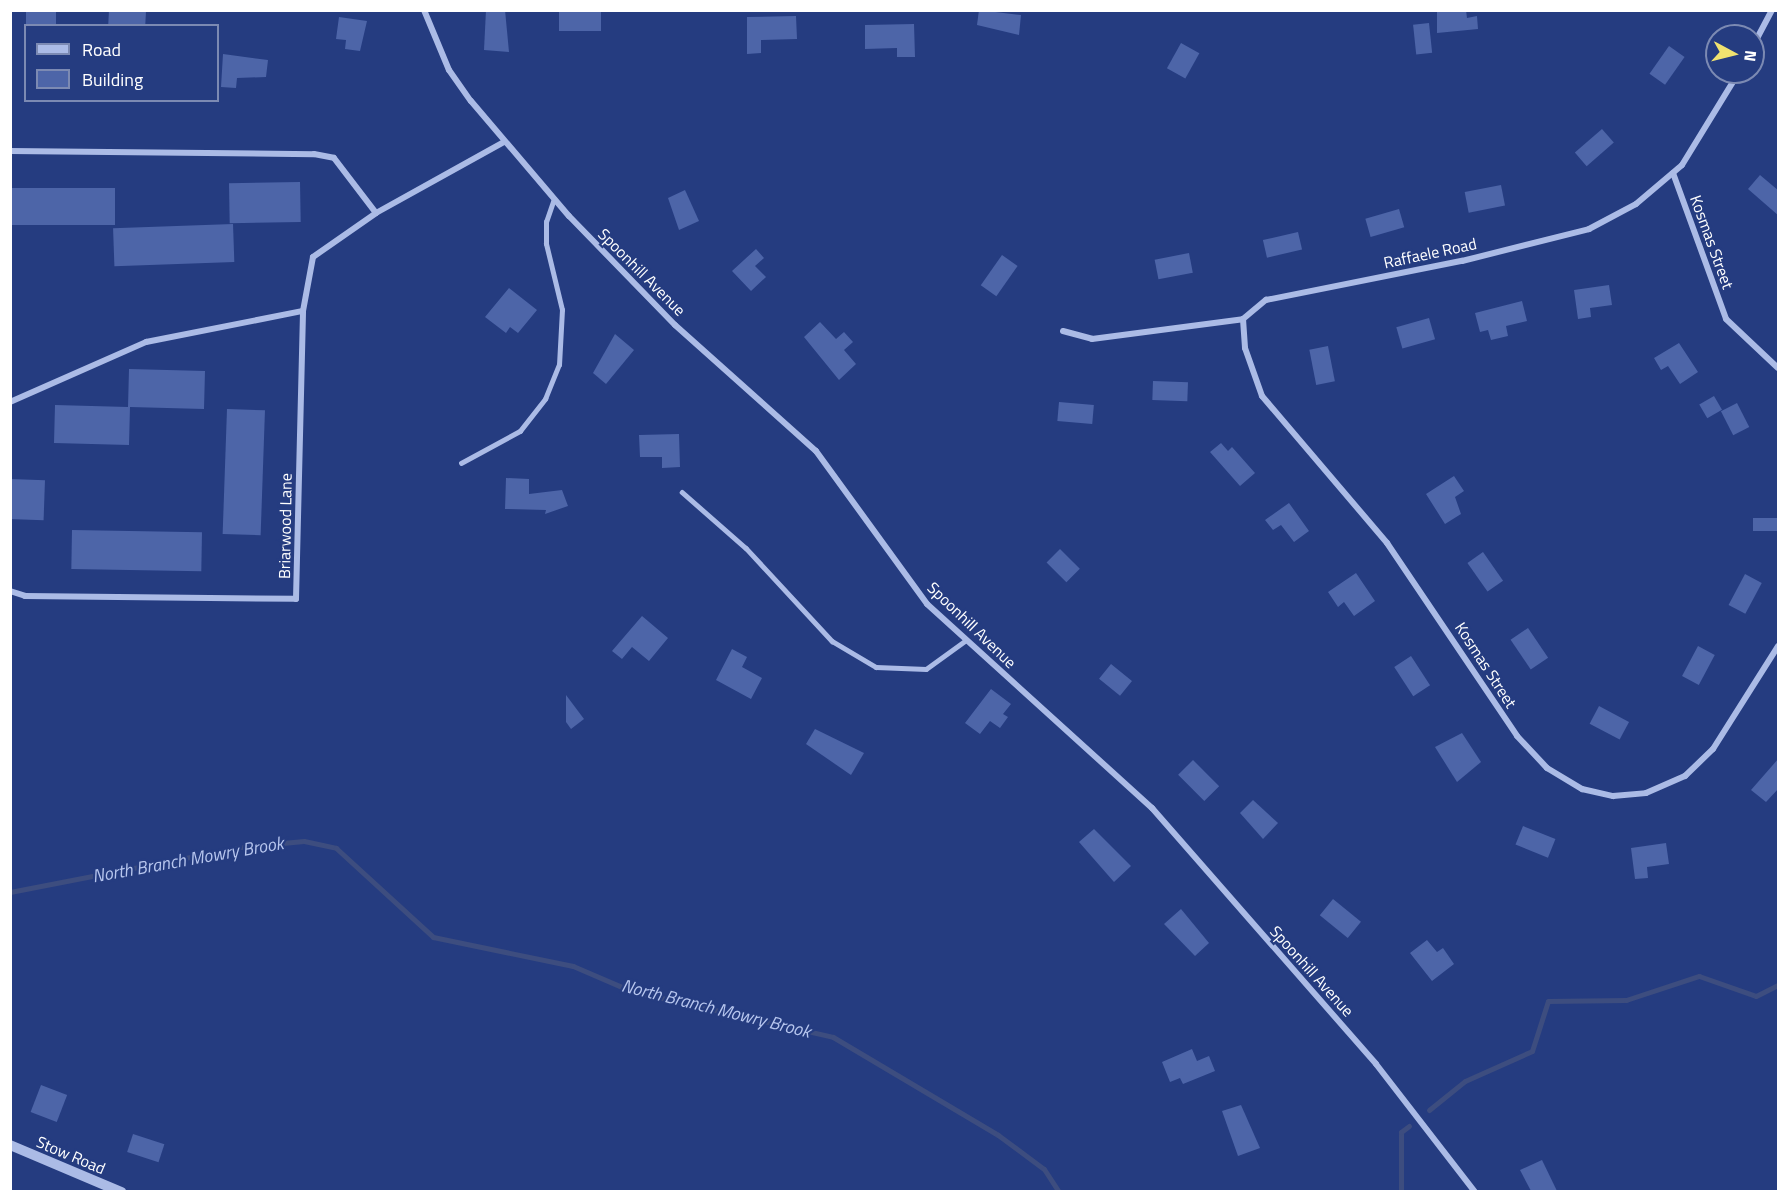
<!DOCTYPE html>
<style>
body{margin:0}
#map{position:relative;width:1789px;height:1202px;overflow:hidden;background:#253c80;font-family:"Titillium Web",sans-serif}
div>[style]{position:absolute}
[style*='--x']{left:calc(var(--x)*1px);top:calc(var(--y)*1px);width:calc(var(--w)*1px);rotate:calc(var(--a)*1deg)}
.stream>*{height:5px;margin:-2.5px;padding:0 2.5px;transform-origin:2.5px;border-radius:2.5px;background:#3d4d7f}
.building>*{inset:0;background:#4d65a8;transform-origin:0 0}
.service>*{height:4.5px;margin:-2.25px;padding:0 2.25px;transform-origin:2.25px;border-radius:2.25px;background:#abbbe6}
.minor>*{height:6px;margin:-3px;padding:0 3px;transform-origin:3px;border-radius:3px;background:#abbbe6}
.tertiary>*{height:10px;margin:-5px;padding:0 5px;transform-origin:5px;border-radius:5px;background:#abbbe6}
span{translate:-50% -50%;white-space:nowrap;text-align:center;line-height:1.15;-webkit-text-stroke:4.5px #253c80;paint-order:stroke}
.street-label{font-size:16px;color:#fff}
.water-label{font-size:18px;color:#b7c6ee;font-style:italic}
.frame{position:absolute;inset:0;border:12px solid #fff;pointer-events:none}
.legend{position:absolute;left:24px;top:24px;width:195px;height:78px;box-sizing:border-box;background:#253c80;border:2px solid #7c8ab3;margin:0;padding:8px 10px;list-style:none;font-size:18px;color:#fff}
.legend li{display:flex;align-items:center;gap:12px;height:30px}
.legend b{width:30px;border:2px solid #7c8ab3}
.north{position:absolute;left:1705px;top:24px;width:60px;height:60px;box-sizing:border-box;background:#253c80;border:2px solid #7c8ab3;border-radius:50%;rotate:97deg;font-size:16px;font-weight:700;line-height:24px;text-align:center;color:#fff}
.north::after{content:'';display:block;margin:auto;width:21px;height:27px;background:#f0e270;clip-path:polygon(50% 0,100% 100%,50% 72%,0 100%)}
</style>
<div id="map">
<div class="stream">
<div style="--x:10;--y:892;--w:235;--a:-11"></div>
<div style="--x:241;--y:847;--w:63;--a:-5.4"></div>
<div style="--x:304;--y:841;--w:33;--a:12"></div>
<div style="--x:336;--y:848;--w:132;--a:42.5"></div>
<div style="--x:433;--y:937;--w:143;--a:11.7"></div>
<div style="--x:573;--y:966;--w:63;--a:23.3"></div>
<div style="--x:631;--y:991;--w:207;--a:12.8"></div>
<div style="--x:833;--y:1037;--w:192;--a:30.7"></div>
<div style="--x:998;--y:1135;--w:57;--a:36.5"></div>
<div style="--x:1044;--y:1169;--w:27;--a:57"></div>
<div style="--x:1429;--y:1110;--w:46;--a:-38.9"></div>
<div style="--x:1465;--y:1081;--w:73;--a:-24.1"></div>
<div style="--x:1532;--y:1051;--w:52;--a:-72.3"></div>
<div style="--x:1548;--y:1001;--w:78;--a:-0.7"></div>
<div style="--x:1626;--y:1000;--w:77;--a:-18.2"></div>
<div style="--x:1699;--y:976;--w:60;--a:19.3"></div>
<div style="--x:1756;--y:996;--w:25;--a:-27"></div>
<div style="--x:1401;--y:1192;--w:60;--a:-90"></div>
<div style="--x:1401;--y:1132;--w:10;--a:-37"></div>
</div>
<div class="building">
<div style="left:26px;top:10px;width:30px;height:16px"></div>
<div style="left:109px;top:10px;width:37px;height:16px;rotate:3deg"></div>
<div style="clip-path:polygon(486px 10px,505px 10px,509px 52px,484px 50px)"></div>
<div style="left:559px;top:10px;width:42px;height:21px"></div>
<div style="clip-path:polygon(979px 10px,1021px 15px,1019px 35px,977px 25px)"></div>
<div style="clip-path:polygon(1466px 10px,1467px 18px,1477px 16px,1478px 29px,1437px 33px,1437px 12px)"></div>
<div style="clip-path:polygon(796px 16px,797px 39px,761px 40px,761px 53px,747px 54px,747px 17px)"></div>
<div style="clip-path:polygon(339px 17px,367px 21px,360px 51px,345px 49px,346px 40px,336px 39px)"></div>
<div style="left:1429px;top:23px;width:30px;height:16px;rotate:84deg"></div>
<div style="clip-path:polygon(914px 24px,915px 57px,897px 57px,897px 48px,865px 49px,865px 25px)"></div>
<div style="left:1181px;top:43px;width:21px;height:29px;rotate:29deg"></div>
<div style="left:1669px;top:46px;width:19px;height:34px;rotate:35deg"></div>
<div style="clip-path:polygon(223px 54px,268px 60px,266px 77px,237px 78px,236px 88px,221px 87px)"></div>
<div style="left:1602px;top:129px;width:18px;height:36px;rotate:49deg"></div>
<div style="clip-path:polygon(1760px 175px,1779px 191px,1779px 216px,1748px 189px)"></div>
<div style="left:300px;top:182px;width:40px;height:71px;rotate:89deg"></div>
<div style="left:1501px;top:185px;width:21px;height:37px;rotate:79deg"></div>
<div style="left:115px;top:188px;width:37px;height:105px;rotate:90deg"></div>
<div style="clip-path:polygon(685px 190px,699px 221px,679px 230px,668px 198px)"></div>
<div style="left:1399px;top:209px;width:19px;height:35px;rotate:74deg"></div>
<div style="left:233px;top:224px;width:38px;height:120px;rotate:88deg"></div>
<div style="left:1298px;top:232px;width:18px;height:36px;rotate:77deg"></div>
<div style="clip-path:polygon(756px 249px,764px 258px,755px 266px,766px 277px,751px 291px,732px 271px)"></div>
<div style="left:1189px;top:253px;width:20px;height:35px;rotate:79deg"></div>
<div style="left:1002px;top:255px;width:19px;height:37px;rotate:35deg"></div>
<div style="clip-path:polygon(1609px 285px,1612px 305px,1590px 308px,1591px 317px,1578px 319px,1574px 290px)"></div>
<div style="clip-path:polygon(509px 288px,537px 310px,518px 333px,510px 327px,506px 333px,485px 317px)"></div>
<div style="clip-path:polygon(1522px 301px,1527px 321px,1506px 326px,1508px 336px,1491px 340px,1488px 330px,1480px 332px,1475px 313px)"></div>
<div style="left:1429px;top:318px;width:22px;height:34px;rotate:74deg"></div>
<div style="clip-path:polygon(820px 322px,836px 339px,844px 332px,853px 342px,844px 350px,856px 364px,839px 380px,804px 337px)"></div>
<div style="clip-path:polygon(615px 334px,634px 350px,606px 384px,593px 373px)"></div>
<div style="clip-path:polygon(1679px 343px,1698px 372px,1680px 384px,1668px 366px,1661px 370px,1654px 358px)"></div>
<div style="left:1328px;top:346px;width:36px;height:19px;rotate:79deg"></div>
<div style="clip-path:polygon(129px 369px,205px 371px,204px 409px,130px 407px,129px 445px,54px 443px,55px 405px,128px 407px)"></div>
<div style="left:1153px;top:381px;width:35px;height:19px;rotate:2deg"></div>
<div style="left:1714px;top:396px;width:16px;height:17px;rotate:60deg"></div>
<div style="left:1059px;top:402px;width:35px;height:19px;rotate:5deg"></div>
<div style="left:1737px;top:403px;width:27px;height:18px;rotate:63deg"></div>
<div style="left:227px;top:409px;width:38px;height:125px;rotate:2deg"></div>
<div style="clip-path:polygon(679px 434px,680px 467px,662px 468px,662px 457px,640px 457px,639px 435px)"></div>
<div style="clip-path:polygon(1221px 443px,1228px 451px,1232px 447px,1255px 473px,1240px 486px,1210px 452px)"></div>
<div style="clip-path:polygon(1454px 476px,1464px 491px,1455px 497px,1461px 514px,1445px 524px,1426px 494px)"></div>
<div style="clip-path:polygon(506px 478px,529px 479px,529px 494px,562px 490px,568px 506px,545px 514px,546px 510px,505px 509px)"></div>
<div style="left:10px;top:479px;width:35px;height:40px;rotate:2deg"></div>
<div style="clip-path:polygon(1289px 503px,1309px 531px,1294px 542px,1281px 525px,1273px 530px,1265px 520px)"></div>
<div style="left:1779px;top:518px;width:13px;height:26px;rotate:90deg"></div>
<div style="left:72px;top:530px;width:130px;height:39px;rotate:1deg"></div>
<div style="left:1060px;top:549px;width:28px;height:19px;rotate:45deg"></div>
<div style="left:1483px;top:552px;width:35px;height:19px;rotate:55deg"></div>
<div style="clip-path:polygon(1356px 573px,1375px 601px,1354px 616px,1344px 602px,1338px 607px,1328px 592px)"></div>
<div style="left:1745px;top:574px;width:19px;height:35px;rotate:28deg"></div>
<div style="clip-path:polygon(642px 616px,668px 638px,649px 661px,632px 647px,622px 659px,612px 651px)"></div>
<div style="left:1528px;top:628px;width:36px;height:21px;rotate:56deg"></div>
<div style="left:1698px;top:646px;width:19px;height:34px;rotate:28deg"></div>
<div style="clip-path:polygon(732px 649px,747px 657px,742px 667px,762px 678px,751px 699px,716px 680px)"></div>
<div style="left:1411px;top:656px;width:35px;height:20px;rotate:57deg"></div>
<div style="left:1111px;top:664px;width:27px;height:19px;rotate:39deg"></div>
<div style="clip-path:polygon(991px 689px,1011px 704px,1003px 714px,1008px 717px,1000px 728px,990px 721px,980px 734px,965px 723px)"></div>
<div style="clip-path:polygon(566px 695px,584px 719px,571px 729px,566px 722px)"></div>
<div style="left:1599px;top:706px;width:34px;height:20px;rotate:28deg"></div>
<div style="clip-path:polygon(815px 729px,864px 753px,851px 775px,806px 744px)"></div>
<div style="clip-path:polygon(1462px 733px,1481px 762px,1457px 782px,1435px 747px)"></div>
<div style="clip-path:polygon(1779px 758px,1779px 788px,1766px 802px,1751px 790px)"></div>
<div style="left:1193px;top:760px;width:37px;height:21px;rotate:45deg"></div>
<div style="clip-path:polygon(1253px 800px,1278px 823px,1263px 839px,1240px 813px)"></div>
<div style="left:1523px;top:826px;width:35px;height:20px;rotate:22deg"></div>
<div style="clip-path:polygon(1094px 829px,1131px 866px,1114px 882px,1079px 842px)"></div>
<div style="clip-path:polygon(1666px 843px,1669px 864px,1647px 867px,1648px 878px,1635px 879px,1631px 848px)"></div>
<div style="left:1333px;top:899px;width:36px;height:21px;rotate:39deg"></div>
<div style="clip-path:polygon(1181px 909px,1209px 943px,1195px 956px,1164px 924px)"></div>
<div style="clip-path:polygon(1427px 940px,1437px 952px,1443px 948px,1454px 964px,1432px 981px,1410px 953px)"></div>
<div style="clip-path:polygon(1192px 1049px,1197px 1061px,1209px 1056px,1215px 1071px,1183px 1084px,1180px 1078px,1170px 1082px,1162px 1062px)"></div>
<div style="left:41px;top:1085px;width:28px;height:29px;rotate:21deg"></div>
<div style="clip-path:polygon(1241px 1105px,1260px 1148px,1238px 1156px,1222px 1111px)"></div>
<div style="left:133px;top:1134px;width:33px;height:19px;rotate:18deg"></div>
<div style="clip-path:polygon(1542px 1160px,1557px 1191px,1531px 1191px,1520px 1170px)"></div>
</div>
<div class="service">
<div style="--x:461;--y:463;--w:67;--a:-28.5"></div>
<div style="--x:520;--y:431;--w:41;--a:-52"></div>
<div style="--x:545;--y:399;--w:37;--a:-68"></div>
<div style="--x:559;--y:365;--w:55;--a:-86.9"></div>
<div style="--x:562;--y:310;--w:68;--a:-103.6"></div>
<div style="--x:546;--y:244;--w:22;--a:-90"></div>
<div style="--x:546;--y:222;--w:24;--a:-71"></div>
<div style="--x:682;--y:492;--w:85;--a:41.2"></div>
<div style="--x:746;--y:548;--w:127;--a:47.2"></div>
<div style="--x:832;--y:641;--w:51;--a:30.6"></div>
<div style="--x:876;--y:667;--w:50;--a:2.3"></div>
<div style="--x:926;--y:669;--w:49;--a:-35.9"></div>
</div>
<div class="minor">
<div style="--x:424;--y:10;--w:65;--a:67.4"></div>
<div style="--x:449;--y:70;--w:38;--a:55"></div>
<div style="--x:471;--y:101;--w:151;--a:49.6"></div>
<div style="--x:569;--y:216;--w:152;--a:45.8"></div>
<div style="--x:675;--y:325;--w:189;--a:41.8"></div>
<div style="--x:816;--y:451;--w:189;--a:54"></div>
<div style="--x:927;--y:604;--w:304;--a:42.2"></div>
<div style="--x:1152;--y:808;--w:340;--a:48.8"></div>
<div style="--x:1376;--y:1064;--w:162;--a:52.3"></div>
<div style="--x:1753;--y:46;--w:41;--a:-62.2"></div>
<div style="--x:10;--y:151;--w:304;--a:0.6"></div>
<div style="--x:314;--y:154;--w:20;--a:11"></div>
<div style="--x:334;--y:158;--w:69;--a:52.6"></div>
<div style="--x:1673;--y:173;--w:155;--a:70"></div>
<div style="--x:1726;--y:319;--w:71;--a:43.3"></div>
<div style="--x:1243;--y:319;--w:29;--a:86"></div>
<div style="--x:1245;--y:348;--w:51;--a:70.5"></div>
<div style="--x:1262;--y:396;--w:193;--a:49.6"></div>
<div style="--x:1387;--y:543;--w:233;--a:56"></div>
<div style="--x:1517;--y:736;--w:44;--a:46.8"></div>
<div style="--x:1547;--y:768;--w:41;--a:31"></div>
<div style="--x:1582;--y:789;--w:32;--a:13"></div>
<div style="--x:1613;--y:796;--w:33;--a:-5"></div>
<div style="--x:1646;--y:793;--w:43;--a:-23.6"></div>
<div style="--x:1685;--y:776;--w:39;--a:-44"></div>
<div style="--x:1713;--y:749;--w:122;--a:-57.7"></div>
<div style="--x:1063;--y:331;--w:30;--a:15"></div>
<div style="--x:1092;--y:339;--w:152;--a:-7.5"></div>
<div style="--x:1243;--y:319;--w:30;--a:-40"></div>
<div style="--x:1266;--y:300;--w:200;--a:-11.3"></div>
<div style="--x:1462;--y:261;--w:131;--a:-14.1"></div>
<div style="--x:1589;--y:229;--w:53;--a:-28"></div>
<div style="--x:1636;--y:204;--w:60;--a:-40.3"></div>
<div style="--x:1682;--y:165;--w:109;--a:-58.5"></div>
<div style="--x:10;--y:402;--w:149;--a:-23.8"></div>
<div style="--x:146;--y:342;--w:160;--a:-11.2"></div>
<div style="--x:10;--y:591;--w:16;--a:18"></div>
<div style="--x:25;--y:596;--w:271;--a:0.6"></div>
<div style="--x:296;--y:599;--w:288;--a:-88.6"></div>
<div style="--x:303;--y:311;--w:55;--a:-79.5"></div>
<div style="--x:313;--y:257;--w:77;--a:-34.9"></div>
<div style="--x:376;--y:213;--w:146;--a:-29"></div>
</div>
<div class="tertiary">
<div style="--x:10;--y:1145;--w:121;--a:22.9"></div>
</div>
<div class="street-label">
<span style="left:1712px;top:242px;rotate:70deg">Kosmas Street</span>
<span style="left:1430px;top:253px;rotate:-12deg">Raffaele Road</span>
<span style="left:642px;top:272px;rotate:45deg">Spoonhill Avenue</span>
<span style="left:285px;top:526px;rotate:-89deg">Briarwood Lane</span>
<span style="left:972px;top:625px;rotate:44deg">Spoonhill Avenue</span>
<span style="left:1486px;top:665px;rotate:57deg">Kosmas Street</span>
<span style="left:1312px;top:971px;rotate:48deg">Spoonhill Avenue</span>
<span style="left:71px;top:1155px;rotate:23deg">Stow Road</span>
</div>
<div class="water-label">
<span style="left:188px;top:860px;rotate:-10deg">North Branch Mowry Brook</span>
<span style="left:716px;top:1009px;rotate:14deg">North Branch Mowry Brook</span>
</div>
<div class="frame"></div>
<ul class="legend">
<li><b style="height:8px;background:#abbbe6"></b>Road</li>
<li><b style="height:16px;background:#4d65a8"></b>Building</li>
</ul>
<div class="north">N</div>
</div>
